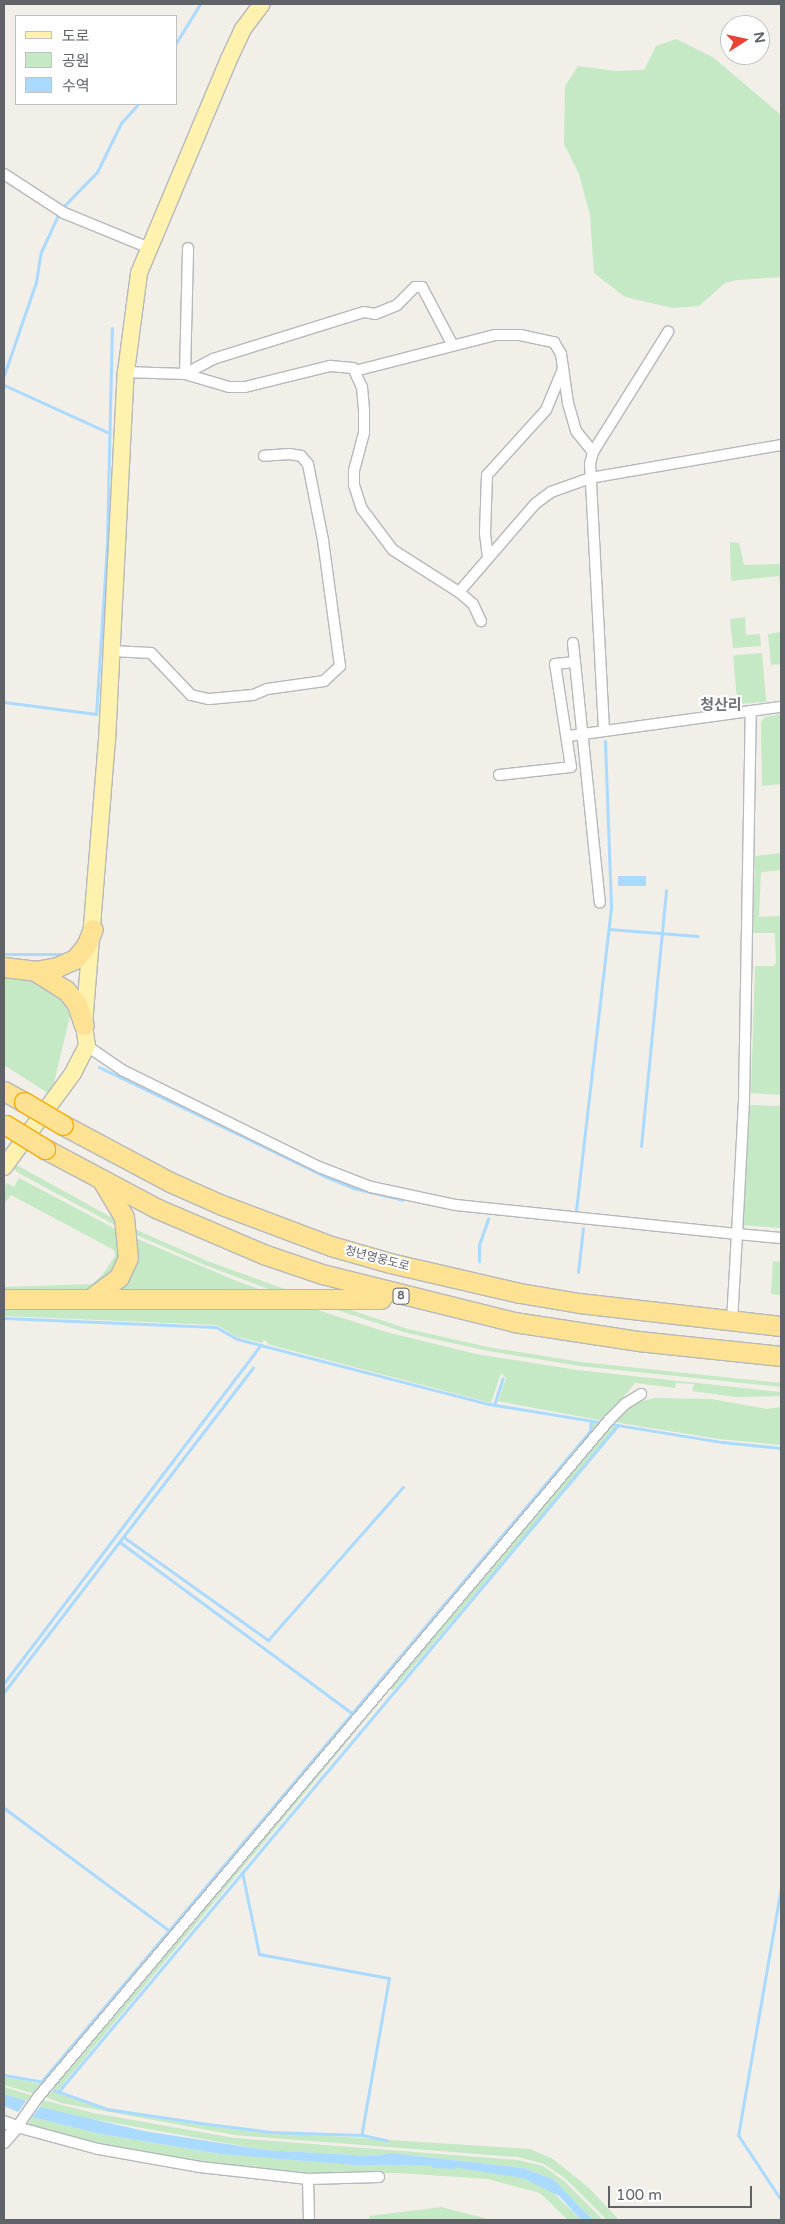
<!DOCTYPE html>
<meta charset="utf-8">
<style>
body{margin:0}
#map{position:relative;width:785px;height:2224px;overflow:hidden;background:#f1efe8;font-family:"Varela Round","Noto Sans KR",sans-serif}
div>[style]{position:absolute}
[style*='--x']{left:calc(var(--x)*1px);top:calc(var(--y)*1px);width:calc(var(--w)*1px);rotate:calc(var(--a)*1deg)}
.green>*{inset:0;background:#c5e8c5;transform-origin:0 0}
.water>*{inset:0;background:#aadaff;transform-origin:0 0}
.stream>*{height:3px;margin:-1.5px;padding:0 1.5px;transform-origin:1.5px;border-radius:1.5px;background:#aadaff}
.roads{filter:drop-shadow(1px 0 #b5b8bc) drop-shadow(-1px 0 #b5b8bc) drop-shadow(0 1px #b5b8bc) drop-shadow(0 -1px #b5b8bc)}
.minor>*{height:10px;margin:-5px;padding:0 5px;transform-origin:5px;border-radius:5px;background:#fff}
.tertiary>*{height:12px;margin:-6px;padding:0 6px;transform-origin:6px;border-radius:6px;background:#fff}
.primary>*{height:16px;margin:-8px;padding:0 8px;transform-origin:8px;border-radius:8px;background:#fff2af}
.motorway>*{height:19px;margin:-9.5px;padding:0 9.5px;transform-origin:9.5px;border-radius:9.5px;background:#fde293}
.bridges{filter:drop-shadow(1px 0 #f9ab00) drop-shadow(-1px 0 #f9ab00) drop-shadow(0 1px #f9ab00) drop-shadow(0 -1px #f9ab00)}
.motorway-bridge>*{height:19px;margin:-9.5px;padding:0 9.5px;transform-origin:9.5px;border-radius:9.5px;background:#fde293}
span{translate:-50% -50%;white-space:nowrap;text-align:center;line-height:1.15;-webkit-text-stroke:4px #fff;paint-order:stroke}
.shield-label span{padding:1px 4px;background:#fff;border:1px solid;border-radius:4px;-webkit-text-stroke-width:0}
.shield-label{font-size:11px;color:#5f6368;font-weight:700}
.street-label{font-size:12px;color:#5f6368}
.quarter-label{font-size:15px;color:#70757a;font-weight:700}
.frame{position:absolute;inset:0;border:5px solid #5f6368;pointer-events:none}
.legend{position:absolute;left:15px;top:15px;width:162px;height:90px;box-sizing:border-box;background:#fff;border:1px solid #bfc1c3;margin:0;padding:6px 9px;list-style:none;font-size:15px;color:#5f6368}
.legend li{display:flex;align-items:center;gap:10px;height:25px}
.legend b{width:25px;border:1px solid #bfc1c3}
.north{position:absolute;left:720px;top:15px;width:50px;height:50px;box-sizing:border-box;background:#fff;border:1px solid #bfc1c3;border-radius:50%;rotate:80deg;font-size:14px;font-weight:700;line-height:20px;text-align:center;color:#5f6368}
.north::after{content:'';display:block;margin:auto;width:18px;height:22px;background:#ea4335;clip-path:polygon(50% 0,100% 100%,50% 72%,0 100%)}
.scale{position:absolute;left:608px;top:2186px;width:144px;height:22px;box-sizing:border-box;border:2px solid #5f6368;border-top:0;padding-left:6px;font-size:15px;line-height:18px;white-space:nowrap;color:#5f6368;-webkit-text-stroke:4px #fff;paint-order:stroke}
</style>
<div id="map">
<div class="green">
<div style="clip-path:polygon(676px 39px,714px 58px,781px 115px,781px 277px,737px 280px,725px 283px,699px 306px,673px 308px,625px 297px,594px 273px,590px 215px,579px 174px,564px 144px,565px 86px,578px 66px,616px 71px,644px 70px,656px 46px)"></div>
<div style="clip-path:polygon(730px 542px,739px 543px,744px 565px,781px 564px,781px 592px,779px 576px,731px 581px)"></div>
<div style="clip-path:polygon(745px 617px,746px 635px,760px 634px,761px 646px,733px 648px,730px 619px)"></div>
<div style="clip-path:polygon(781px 632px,781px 664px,771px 665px,768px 634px)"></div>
<div style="left:762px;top:653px;width:49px;height:29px;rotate:85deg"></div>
<div style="clip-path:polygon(781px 714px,781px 784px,762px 786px,761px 722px,765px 717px)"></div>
<div style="clip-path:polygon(780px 853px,781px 870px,761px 872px,759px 917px,781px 916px,781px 1095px,751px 1093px,755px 966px,774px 966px,776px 962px,775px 933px,753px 933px,755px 856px)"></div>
<div style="clip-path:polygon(4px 977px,38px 981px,63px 1000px,71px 1012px,51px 1095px,4px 1065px)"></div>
<div style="clip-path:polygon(750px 1105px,781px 1106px,781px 1228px,743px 1225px)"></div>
<div style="clip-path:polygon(4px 1158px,116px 1220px,117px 1226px,24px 1176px,4px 1163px)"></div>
<div style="clip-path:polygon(19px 1178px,121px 1232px,121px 1262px,95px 1291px,4px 1293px,4px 1287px,92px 1284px,103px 1274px,115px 1256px,114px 1250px,11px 1195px,4px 1204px,4px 1188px,7px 1183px,14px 1187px)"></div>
<div style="clip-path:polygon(130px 1227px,207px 1261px,296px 1293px,279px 1293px,205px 1265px,132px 1233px)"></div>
<div style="clip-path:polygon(133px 1237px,234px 1280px,275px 1295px,108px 1294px)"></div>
<div style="clip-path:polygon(773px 1261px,781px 1262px,781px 1295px,771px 1294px)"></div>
<div style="clip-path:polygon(329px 1303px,408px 1329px,488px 1347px,581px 1362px,781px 1383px,781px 1387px,580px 1366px,488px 1351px,407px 1333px,322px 1305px)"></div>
<div style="clip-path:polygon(4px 1306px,308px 1307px,386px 1332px,476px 1354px,577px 1370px,781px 1392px,781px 1396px,736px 1397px,692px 1391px,694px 1384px,676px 1383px,675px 1388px,635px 1383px,604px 1421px,498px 1401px,506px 1378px,501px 1373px,491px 1403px,267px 1344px,268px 1342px,264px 1340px,262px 1343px,237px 1337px,217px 1325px,4px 1316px)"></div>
<div style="clip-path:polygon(655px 1398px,711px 1399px,767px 1409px,781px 1407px,781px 1445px,719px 1439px,614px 1422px,631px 1404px)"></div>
<div style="clip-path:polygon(593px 1422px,600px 1424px,357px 1709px,591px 1430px)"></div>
<div style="clip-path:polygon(612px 1426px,616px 1427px,614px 1431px,393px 1690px,390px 1689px)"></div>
<div style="clip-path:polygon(386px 1695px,58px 2090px,54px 2088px,309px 1785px)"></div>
<div style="clip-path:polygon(354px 1713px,356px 1714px,35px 2094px,4px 2085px,4px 2077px,42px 2084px)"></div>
<div style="clip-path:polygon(4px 2087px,34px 2096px,26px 2101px,4px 2094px)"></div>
<div style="clip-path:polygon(52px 2091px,106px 2110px,240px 2130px,530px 2149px,553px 2159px,589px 2188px,619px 2220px,607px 2220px,566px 2179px,544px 2164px,518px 2157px,235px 2135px,61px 2103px,46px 2097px)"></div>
<div style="clip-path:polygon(43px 2100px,93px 2113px,235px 2138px,518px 2160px,543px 2166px,564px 2181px,603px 2220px,593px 2220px,553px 2179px,523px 2168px,391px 2153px,373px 2156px,265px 2150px,65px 2114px,40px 2107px)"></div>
<div style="clip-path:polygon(32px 2117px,101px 2134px,220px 2154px,353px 2165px,446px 2166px,505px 2174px,523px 2178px,549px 2189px,581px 2220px,568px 2220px,540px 2193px,488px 2179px,399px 2173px,311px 2174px,224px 2165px,99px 2144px,36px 2129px,27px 2126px)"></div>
<div style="clip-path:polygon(441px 2207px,492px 2220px,370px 2220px,369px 2216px)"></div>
</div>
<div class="water">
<div style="left:646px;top:876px;width:10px;height:28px;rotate:90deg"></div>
<div style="clip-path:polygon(4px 2094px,26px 2101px,18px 2112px,4px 2106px)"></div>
<div style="clip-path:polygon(40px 2107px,144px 2131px,265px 2150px,373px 2156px,391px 2153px,523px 2168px,553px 2179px,593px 2220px,581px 2220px,559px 2196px,523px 2178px,446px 2166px,353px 2165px,220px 2154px,101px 2134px,32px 2117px)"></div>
</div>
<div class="stream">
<div style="--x:176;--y:43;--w:46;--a:-58.4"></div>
<div style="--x:62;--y:208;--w:50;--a:-45.8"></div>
<div style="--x:97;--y:172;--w:55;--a:-63.9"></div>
<div style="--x:121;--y:123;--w:25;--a:-48"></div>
<div style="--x:4;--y:375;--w:98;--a:-71"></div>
<div style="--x:36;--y:282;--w:30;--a:-81"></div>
<div style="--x:41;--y:252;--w:43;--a:-65.2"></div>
<div style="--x:4;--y:385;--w:113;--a:24.5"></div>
<div style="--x:4;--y:702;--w:93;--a:7.4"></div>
<div style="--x:96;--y:714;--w:172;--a:-86.3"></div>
<div style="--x:107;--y:542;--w:214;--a:-88.7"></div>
<div style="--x:609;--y:929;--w:89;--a:4.5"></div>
<div style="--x:4;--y:954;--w:56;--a:0"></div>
<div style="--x:99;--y:1067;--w:250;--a:25.8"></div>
<div style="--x:324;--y:1176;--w:31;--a:22"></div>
<div style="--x:353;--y:1188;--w:51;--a:13.5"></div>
<div style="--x:641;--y:1146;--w:257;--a:-84.4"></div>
<div style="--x:576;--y:1210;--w:306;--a:-83.4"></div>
<div style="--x:611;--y:906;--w:165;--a:-92.1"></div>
<div style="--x:479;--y:1261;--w:16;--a:-90"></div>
<div style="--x:479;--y:1245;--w:28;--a:-71"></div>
<div style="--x:578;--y:1272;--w:44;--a:-83.5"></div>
<div style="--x:4;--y:1318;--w:212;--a:2.4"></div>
<div style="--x:216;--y:1327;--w:24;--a:30"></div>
<div style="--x:237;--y:1339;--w:260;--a:14.5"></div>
<div style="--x:489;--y:1404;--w:236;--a:9.3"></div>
<div style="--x:722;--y:1442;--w:59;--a:5.8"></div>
<div style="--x:494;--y:1405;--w:28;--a:-72"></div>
<div style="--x:125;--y:1538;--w:176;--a:35.5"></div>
<div style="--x:268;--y:1640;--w:204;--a:-48.6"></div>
<div style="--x:121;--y:1543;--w:287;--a:36.4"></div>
<div style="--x:4;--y:1683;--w:425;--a:-52.8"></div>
<div style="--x:4;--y:1692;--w:409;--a:-52.5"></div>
<div style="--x:4;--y:1808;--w:204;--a:36.6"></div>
<div style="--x:242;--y:1872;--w:84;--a:78.3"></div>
<div style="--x:259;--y:1954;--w:132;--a:10.5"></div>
<div style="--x:389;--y:1978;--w:155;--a:100"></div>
<div style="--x:362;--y:2131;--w:4;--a:90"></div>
<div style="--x:362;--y:2135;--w:25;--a:12"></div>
<div style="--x:781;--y:1887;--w:252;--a:99.8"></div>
<div style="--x:738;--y:2135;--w:78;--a:56.5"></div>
<div style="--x:4;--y:2075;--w:39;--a:10"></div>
<div style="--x:41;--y:2082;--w:852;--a:-49.86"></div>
<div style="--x:590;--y:1431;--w:10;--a:-84"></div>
<div style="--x:54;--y:2090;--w:56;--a:19.7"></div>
<div style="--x:107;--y:2109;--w:102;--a:8.4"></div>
<div style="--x:208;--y:2124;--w:64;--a:7.2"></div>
<div style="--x:271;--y:2132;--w:91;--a:1.9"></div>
<div style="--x:58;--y:2092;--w:871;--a:-49.98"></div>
<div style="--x:433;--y:2166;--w:21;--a:3"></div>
</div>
<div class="roads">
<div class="minor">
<div style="--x:4;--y:174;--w:72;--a:33"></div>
<div style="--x:64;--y:213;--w:90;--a:22.3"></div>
<div style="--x:355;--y:371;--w:145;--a:-14.4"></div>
<div style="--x:495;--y:335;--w:25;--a:0"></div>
<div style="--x:520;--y:335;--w:35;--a:12"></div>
<div style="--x:554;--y:342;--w:14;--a:60"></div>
<div style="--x:561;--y:354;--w:49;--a:81.9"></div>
<div style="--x:568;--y:403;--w:29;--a:74"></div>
<div style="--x:576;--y:431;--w:27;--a:51"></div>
<div style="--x:126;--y:372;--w:59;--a:1.9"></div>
<div style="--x:185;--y:374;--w:46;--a:16.5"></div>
<div style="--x:229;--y:387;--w:16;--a:0"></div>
<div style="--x:245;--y:387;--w:88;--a:-13.9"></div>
<div style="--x:330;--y:366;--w:23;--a:5"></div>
<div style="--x:353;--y:368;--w:21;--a:65"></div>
<div style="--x:362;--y:387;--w:23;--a:85"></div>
<div style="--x:364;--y:410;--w:23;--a:90"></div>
<div style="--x:364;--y:433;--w:39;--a:105"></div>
<div style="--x:354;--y:471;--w:14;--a:90"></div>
<div style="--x:354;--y:485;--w:25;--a:72"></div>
<div style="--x:362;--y:509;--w:51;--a:52.9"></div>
<div style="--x:393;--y:550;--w:78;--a:32.5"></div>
<div style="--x:459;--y:592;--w:18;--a:41"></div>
<div style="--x:473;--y:604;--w:19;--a:65"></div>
<div style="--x:185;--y:374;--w:32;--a:-28"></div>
<div style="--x:213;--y:359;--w:158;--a:-17.3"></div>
<div style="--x:364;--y:312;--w:11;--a:10"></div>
<div style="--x:375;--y:314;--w:24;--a:-22"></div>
<div style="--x:397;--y:305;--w:25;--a:-45"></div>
<div style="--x:415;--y:287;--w:7;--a:0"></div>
<div style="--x:422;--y:287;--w:64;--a:62.2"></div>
<div style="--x:185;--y:374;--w:126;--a:-88.6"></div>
<div style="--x:488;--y:558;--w:25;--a:-97"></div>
<div style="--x:485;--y:533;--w:58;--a:-88"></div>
<div style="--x:487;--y:475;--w:88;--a:-47.8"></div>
<div style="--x:546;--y:410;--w:44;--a:-67.5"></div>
<div style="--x:459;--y:592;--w:116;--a:-49.2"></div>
<div style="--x:535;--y:504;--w:20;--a:-37"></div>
<div style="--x:551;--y:492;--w:41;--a:-19.7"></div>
<div style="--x:590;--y:478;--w:194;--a:-9.8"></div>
<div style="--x:573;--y:643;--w:261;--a:84.1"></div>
<div style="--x:112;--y:651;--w:39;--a:3"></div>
<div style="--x:151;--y:653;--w:58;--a:46.4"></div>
<div style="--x:191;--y:695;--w:18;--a:13"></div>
<div style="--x:209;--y:699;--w:44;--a:-5.2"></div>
<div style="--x:253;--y:695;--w:15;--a:-23"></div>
<div style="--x:267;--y:689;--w:58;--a:-8"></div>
<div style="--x:324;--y:681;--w:22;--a:-43"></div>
<div style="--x:340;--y:666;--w:127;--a:-97.7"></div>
<div style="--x:323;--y:540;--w:77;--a:-101.2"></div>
<div style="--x:308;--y:464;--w:11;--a:-131"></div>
<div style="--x:301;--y:456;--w:11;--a:-170"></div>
<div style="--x:290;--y:454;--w:26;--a:176"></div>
<div style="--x:604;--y:730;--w:266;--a:-93"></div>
<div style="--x:590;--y:464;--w:12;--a:-76"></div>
<div style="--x:593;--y:452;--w:142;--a:-58"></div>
<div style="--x:568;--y:736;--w:215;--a:-7.8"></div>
<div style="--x:499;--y:775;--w:72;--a:-6.3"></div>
<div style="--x:571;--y:767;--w:104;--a:-98.8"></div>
<div style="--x:555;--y:664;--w:20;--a:-6"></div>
<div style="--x:87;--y:1046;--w:42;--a:34.4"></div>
<div style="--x:122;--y:1070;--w:220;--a:26.2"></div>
<div style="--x:319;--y:1167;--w:56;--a:21"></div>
<div style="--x:371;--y:1187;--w:87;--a:12"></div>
<div style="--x:456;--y:1205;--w:282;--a:5.9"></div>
<div style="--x:737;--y:1234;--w:134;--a:-87"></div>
<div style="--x:744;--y:1100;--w:389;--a:-89"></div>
<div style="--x:732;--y:1321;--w:87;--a:-86.7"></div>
<div style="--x:737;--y:1234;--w:44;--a:5.2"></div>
<div style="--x:379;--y:2177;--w:71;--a:178.4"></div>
<div style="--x:308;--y:2179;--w:109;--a:-173.7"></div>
<div style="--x:200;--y:2167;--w:104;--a:-170"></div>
<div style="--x:98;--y:2149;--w:84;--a:-164.8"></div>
<div style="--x:17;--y:2127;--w:38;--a:-55"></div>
<div style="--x:39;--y:2096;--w:884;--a:-49.86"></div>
<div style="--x:609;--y:1420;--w:23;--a:-45"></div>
<div style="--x:625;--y:1404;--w:19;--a:-32"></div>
<div style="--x:308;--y:2179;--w:41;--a:88.6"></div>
</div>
<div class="tertiary">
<div style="--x:4;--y:2122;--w:14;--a:21"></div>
<div style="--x:17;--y:2127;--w:20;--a:131"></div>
</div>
<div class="primary">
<div style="--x:4;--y:1167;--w:117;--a:-53.7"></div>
<div style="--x:73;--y:1073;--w:30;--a:-63"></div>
<div style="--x:87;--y:1046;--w:21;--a:-98"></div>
<div style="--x:84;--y:1025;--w:285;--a:-85.4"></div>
<div style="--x:107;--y:741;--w:369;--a:-87.1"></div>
<div style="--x:126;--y:372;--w:100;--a:-82.5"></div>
<div style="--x:139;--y:273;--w:232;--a:-67.2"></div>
<div style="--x:229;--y:59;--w:33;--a:-65"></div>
<div style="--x:243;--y:29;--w:31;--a:-53"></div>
</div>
<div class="motorway">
<div style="--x:4;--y:967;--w:31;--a:7"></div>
<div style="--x:35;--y:971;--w:22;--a:-10"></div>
<div style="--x:57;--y:967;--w:20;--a:-24"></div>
<div style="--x:75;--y:959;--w:17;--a:-50"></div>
<div style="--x:86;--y:946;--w:18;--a:-68"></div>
<div style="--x:35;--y:971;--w:36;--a:32"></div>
<div style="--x:66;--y:990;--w:18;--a:52"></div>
<div style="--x:77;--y:1004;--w:22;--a:72"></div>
<div style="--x:4;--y:1091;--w:23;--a:29"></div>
<div style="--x:63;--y:1125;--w:121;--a:28"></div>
<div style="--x:170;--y:1182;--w:57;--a:23.9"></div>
<div style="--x:222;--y:1205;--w:116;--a:20.6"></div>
<div style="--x:331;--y:1246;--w:61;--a:16.1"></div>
<div style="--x:390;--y:1263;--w:133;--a:13"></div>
<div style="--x:520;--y:1293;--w:60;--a:9.6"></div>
<div style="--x:579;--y:1303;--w:203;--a:6.5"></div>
<div style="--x:45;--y:1149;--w:128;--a:28"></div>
<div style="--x:158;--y:1209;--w:117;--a:23.1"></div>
<div style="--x:266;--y:1255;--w:59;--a:18.7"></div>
<div style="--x:322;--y:1274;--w:198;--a:14"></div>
<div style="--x:514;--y:1322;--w:125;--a:8.7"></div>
<div style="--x:638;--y:1341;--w:144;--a:6"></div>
<div style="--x:4;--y:1299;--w:377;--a:0"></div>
<div style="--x:90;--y:1299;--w:36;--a:-37"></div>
<div style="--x:119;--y:1277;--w:21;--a:-65"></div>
<div style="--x:128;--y:1258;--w:41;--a:-95.6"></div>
<div style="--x:124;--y:1217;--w:41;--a:-121"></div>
</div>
</div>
<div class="bridges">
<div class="motorway-bridge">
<div style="--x:24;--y:1102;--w:45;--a:30.5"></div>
<div style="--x:6;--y:1125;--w:46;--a:31.6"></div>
</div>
</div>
<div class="shield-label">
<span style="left:401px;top:1296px">8</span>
</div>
<div class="street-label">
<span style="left:377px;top:1259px;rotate:15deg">청년영웅도로</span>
</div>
<div class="quarter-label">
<span style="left:721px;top:706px">청산리</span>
</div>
<div class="frame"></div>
<ul class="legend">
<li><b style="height:6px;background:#fff2af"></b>도로</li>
<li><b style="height:14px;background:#c5e8c5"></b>공원</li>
<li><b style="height:14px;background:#aadaff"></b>수역</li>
</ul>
<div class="north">N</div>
<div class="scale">100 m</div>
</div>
